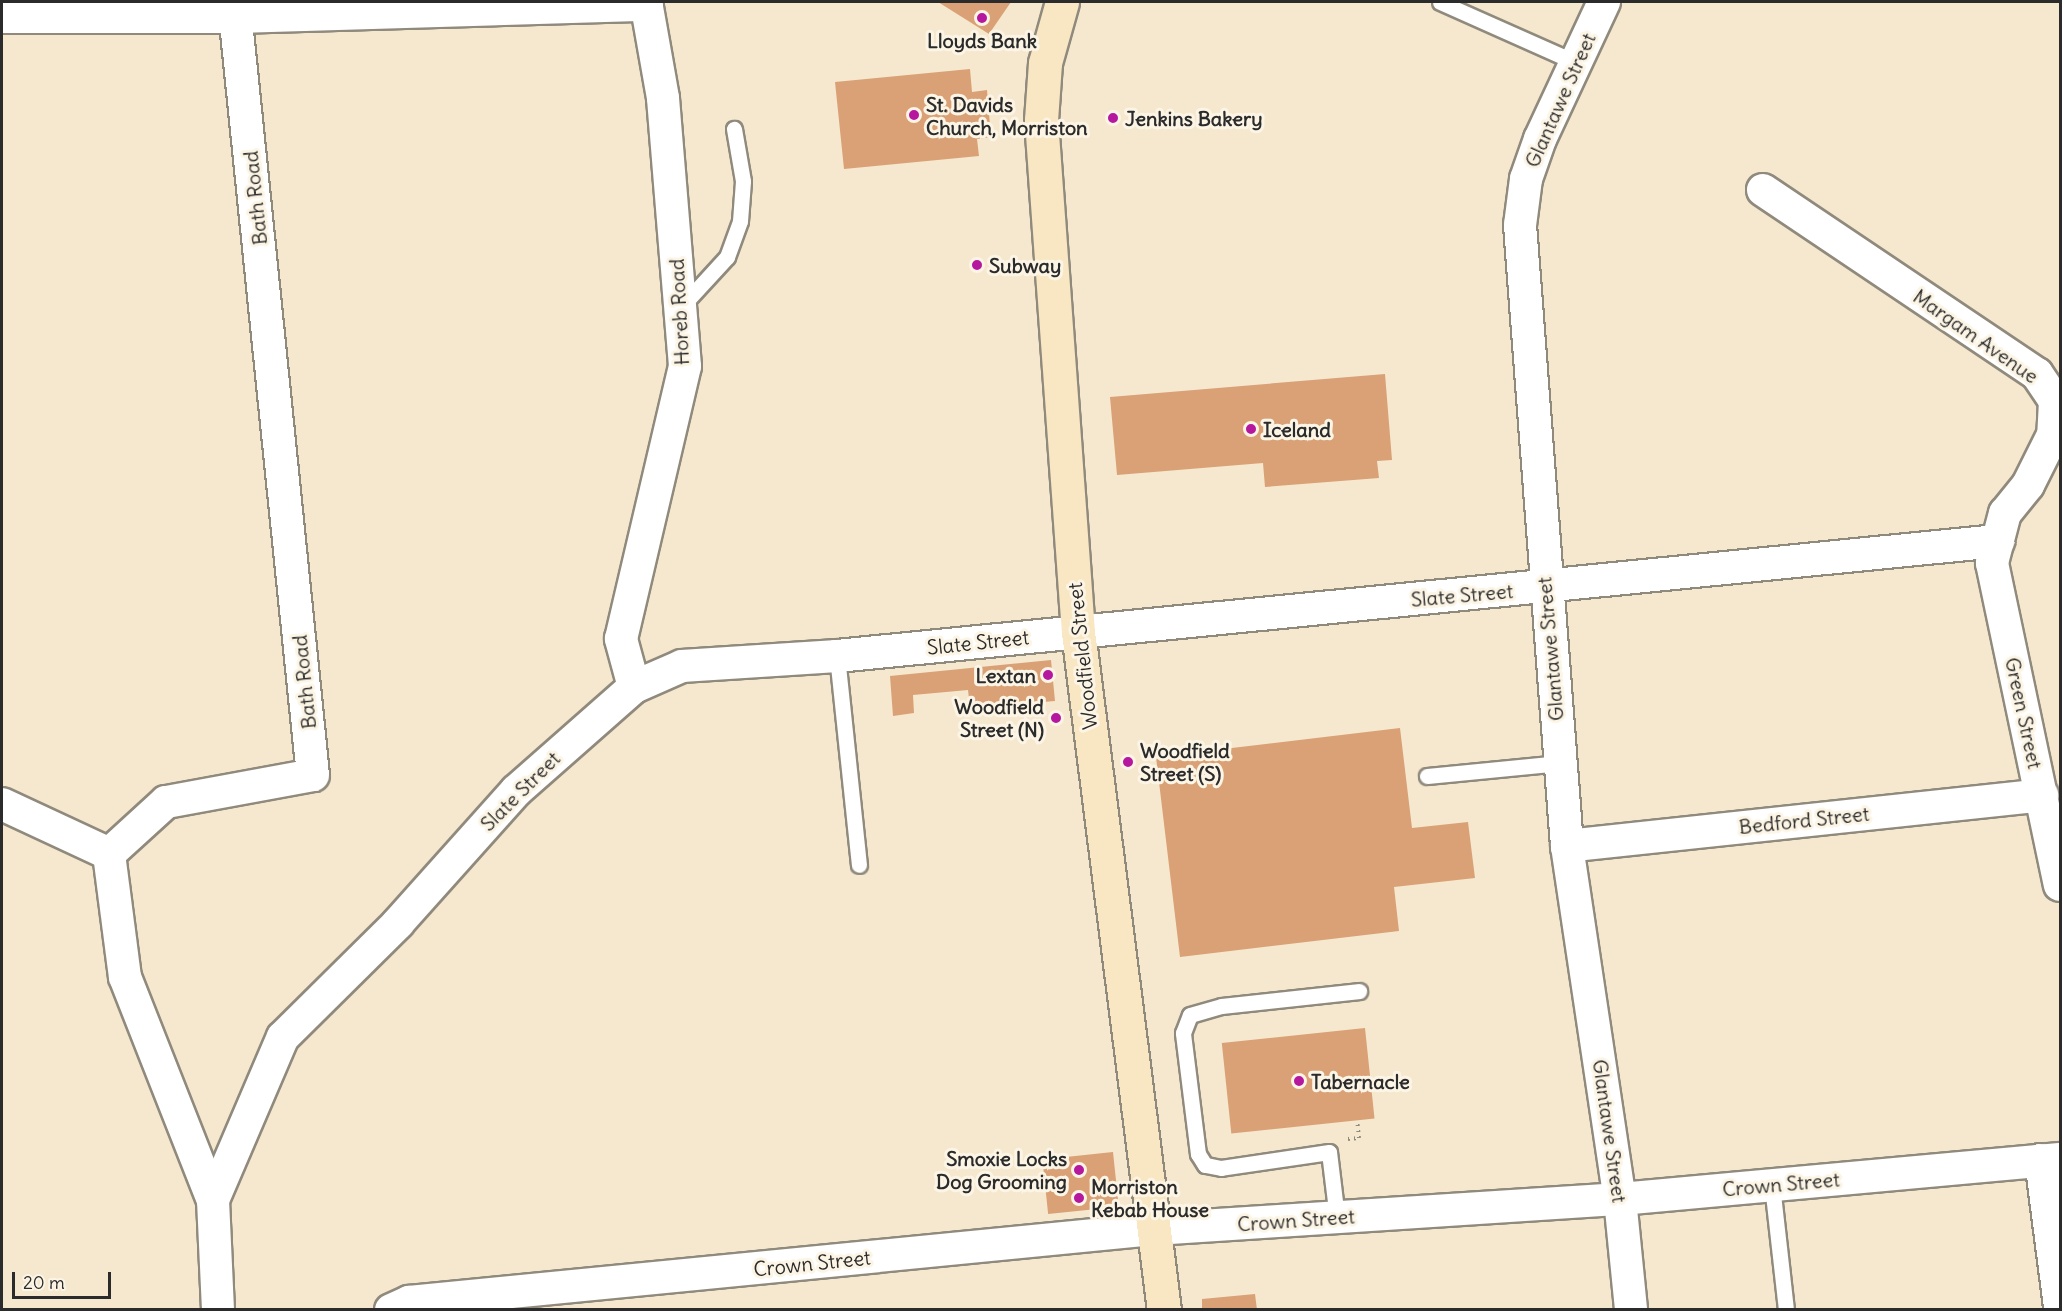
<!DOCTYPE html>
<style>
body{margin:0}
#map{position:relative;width:2062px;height:1311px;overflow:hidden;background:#f5e8cf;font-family:Delius,sans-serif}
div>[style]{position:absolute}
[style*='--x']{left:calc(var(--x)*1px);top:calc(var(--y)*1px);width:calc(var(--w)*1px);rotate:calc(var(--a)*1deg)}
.building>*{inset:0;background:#d9a175;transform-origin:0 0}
.path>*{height:4px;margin-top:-2px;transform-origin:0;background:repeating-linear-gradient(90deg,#908a7d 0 1.5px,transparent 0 6px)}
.roads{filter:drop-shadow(2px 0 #908a7d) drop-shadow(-2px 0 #908a7d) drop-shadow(0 2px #908a7d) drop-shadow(0 -2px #908a7d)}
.lane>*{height:15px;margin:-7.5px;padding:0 7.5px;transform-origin:7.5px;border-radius:7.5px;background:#fff}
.street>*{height:32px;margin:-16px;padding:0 16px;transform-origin:16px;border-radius:16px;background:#fff}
.secondary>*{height:33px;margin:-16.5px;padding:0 16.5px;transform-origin:16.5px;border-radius:16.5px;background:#f9e7c3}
.dots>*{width:16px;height:16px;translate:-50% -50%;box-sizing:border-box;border:3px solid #fcf5e5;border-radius:50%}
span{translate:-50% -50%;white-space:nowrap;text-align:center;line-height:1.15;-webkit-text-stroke:6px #fcf5e5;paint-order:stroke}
.poi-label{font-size:20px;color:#2b2b2b;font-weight:700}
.left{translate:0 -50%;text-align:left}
.right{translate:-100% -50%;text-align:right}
.street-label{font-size:20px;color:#2b2b2b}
.frame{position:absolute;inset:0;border:3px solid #2b2b2b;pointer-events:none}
.scale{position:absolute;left:12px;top:1272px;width:99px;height:27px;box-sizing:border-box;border:3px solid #2b2b2b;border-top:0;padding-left:8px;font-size:18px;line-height:21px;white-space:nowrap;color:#2b2b2b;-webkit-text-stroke:4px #fcf5e5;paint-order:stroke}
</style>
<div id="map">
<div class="building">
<div style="clip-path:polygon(938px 2px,1011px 2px,989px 34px)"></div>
<div style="clip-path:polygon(970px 69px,972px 92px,987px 90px,991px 137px,977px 139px,979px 156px,844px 169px,835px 82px)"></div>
<div style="clip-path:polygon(1385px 374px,1392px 460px,1377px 461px,1379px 478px,1265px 487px,1263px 463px,1117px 475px,1110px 397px)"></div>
<div style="clip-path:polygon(1051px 660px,1055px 701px,970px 708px,968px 690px,913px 695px,914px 713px,893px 716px,890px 676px)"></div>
<div style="clip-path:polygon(1400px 728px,1412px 828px,1468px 822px,1475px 878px,1394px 887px,1399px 931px,1180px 957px,1156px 757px)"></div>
<div style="left:1365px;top:1028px;width:91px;height:144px;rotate:84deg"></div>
<div style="left:1113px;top:1152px;width:55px;height:71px;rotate:84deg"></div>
<div style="clip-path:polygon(1255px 1294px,1257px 1310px,1202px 1310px,1202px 1299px)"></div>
</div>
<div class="path">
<div style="--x:1348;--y:1139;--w:11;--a:-5"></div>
<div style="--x:1359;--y:1138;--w:18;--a:-96"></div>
</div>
<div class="roads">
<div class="lane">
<div style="--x:1440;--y:2;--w:148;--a:24"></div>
<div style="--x:681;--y:307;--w:68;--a:-47.4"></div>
<div style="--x:727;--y:257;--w:38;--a:-70"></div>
<div style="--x:740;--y:221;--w:40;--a:-85.7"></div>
<div style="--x:743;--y:181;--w:53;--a:-99.8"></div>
<div style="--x:837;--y:656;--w:210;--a:84"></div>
<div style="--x:1427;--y:776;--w:134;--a:-5.6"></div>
<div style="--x:1772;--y:1185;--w:126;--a:83.6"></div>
<div style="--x:1337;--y:1218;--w:66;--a:-96.9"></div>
<div style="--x:1329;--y:1152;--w:109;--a:171.6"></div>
<div style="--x:1221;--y:1168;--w:16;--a:-169"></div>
<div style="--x:1205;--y:1165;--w:13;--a:-122"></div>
<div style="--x:1198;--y:1154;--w:122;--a:-97.1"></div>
<div style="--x:1183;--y:1033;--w:19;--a:-69"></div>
<div style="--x:1190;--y:1015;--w:33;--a:-16"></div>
<div style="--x:1222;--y:1006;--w:138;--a:-6.2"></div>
</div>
<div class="street">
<div style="--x:1604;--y:2;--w:151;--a:115"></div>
<div style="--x:1540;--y:139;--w:42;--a:109.3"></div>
<div style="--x:1526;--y:179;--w:46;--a:97.4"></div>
<div style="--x:1520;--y:225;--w:623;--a:85.67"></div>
<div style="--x:1567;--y:846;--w:357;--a:81.5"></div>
<div style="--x:1620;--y:1199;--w:112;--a:84.3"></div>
<div style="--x:2;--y:17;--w:235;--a:0"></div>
<div style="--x:237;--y:17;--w:410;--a:-1.7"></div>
<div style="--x:1763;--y:190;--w:330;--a:33.9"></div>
<div style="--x:2037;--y:374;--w:32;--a:56"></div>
<div style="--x:2055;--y:401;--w:34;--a:93"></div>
<div style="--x:2053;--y:435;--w:56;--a:116.6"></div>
<div style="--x:2028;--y:485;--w:36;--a:129"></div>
<div style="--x:2005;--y:513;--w:52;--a:104.6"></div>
<div style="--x:1992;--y:563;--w:329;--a:78.1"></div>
<div style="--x:634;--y:687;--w:50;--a:-105.2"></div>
<div style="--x:621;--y:639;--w:280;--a:-76.8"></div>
<div style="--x:685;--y:366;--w:269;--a:-94.7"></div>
<div style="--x:663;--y:98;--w:97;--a:-100"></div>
<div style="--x:2;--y:804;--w:118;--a:25"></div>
<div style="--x:1567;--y:846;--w:478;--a:-6.1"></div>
<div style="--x:109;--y:854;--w:77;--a:-42.4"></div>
<div style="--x:166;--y:802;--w:149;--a:-10.4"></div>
<div style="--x:313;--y:775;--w:777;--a:-95.84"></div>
<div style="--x:109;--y:854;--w:124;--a:82.6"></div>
<div style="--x:125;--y:977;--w:240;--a:68.5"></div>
<div style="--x:213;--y:1200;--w:110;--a:87.4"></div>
<div style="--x:2041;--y:1160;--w:147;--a:82.6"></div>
<div style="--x:213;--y:1200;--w:177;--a:-66.8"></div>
<div style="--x:283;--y:1037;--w:162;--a:-44.7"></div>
<div style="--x:398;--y:923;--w:177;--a:-48.2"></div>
<div style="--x:516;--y:791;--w:157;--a:-41.4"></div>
<div style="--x:634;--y:687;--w:52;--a:-23.6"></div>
<div style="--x:682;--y:666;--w:155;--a:-3.7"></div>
<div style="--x:837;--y:656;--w:1167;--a:-5.66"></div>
<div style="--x:391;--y:1310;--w:20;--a:-24"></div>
<div style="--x:409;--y:1302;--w:750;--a:-5.59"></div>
<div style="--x:1155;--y:1229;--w:466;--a:-3.7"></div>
<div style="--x:1620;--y:1199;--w:442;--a:-5.2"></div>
</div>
<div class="secondary">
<div style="--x:1062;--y:2;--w:63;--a:105.6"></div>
<div style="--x:1045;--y:63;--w:57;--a:94"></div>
<div style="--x:1041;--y:120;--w:513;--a:85.87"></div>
<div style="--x:1078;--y:632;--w:683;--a:82.77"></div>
</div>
</div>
<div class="dots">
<div style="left:982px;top:18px;background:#b5179e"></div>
<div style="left:914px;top:115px;background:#b5179e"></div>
<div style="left:1113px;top:118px;background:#b5179e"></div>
<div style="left:977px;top:265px;background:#b5179e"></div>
<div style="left:1251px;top:429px;background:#b5179e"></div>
<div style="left:1048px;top:675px;background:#b5179e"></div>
<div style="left:1056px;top:718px;background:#b5179e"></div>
<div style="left:1128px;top:762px;background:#b5179e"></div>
<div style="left:1299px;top:1081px;background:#b5179e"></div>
<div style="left:1079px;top:1170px;background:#b5179e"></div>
<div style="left:1079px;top:1198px;background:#b5179e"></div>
</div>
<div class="poi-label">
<span style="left:982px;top:40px">Lloyds Bank</span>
<span class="left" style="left:926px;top:116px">St. Davids<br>Church, Morriston</span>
<span class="left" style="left:1125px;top:118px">Jenkins Bakery</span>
<span class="left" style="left:989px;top:265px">Subway</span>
<span class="left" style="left:1263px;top:429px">Iceland</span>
<span class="right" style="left:1036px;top:675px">Lextan</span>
<span class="right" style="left:1044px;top:718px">Woodfield<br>Street (N)</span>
<span class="left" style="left:1140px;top:762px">Woodfield<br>Street (S)</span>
<span class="left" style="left:1311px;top:1081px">Tabernacle</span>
<span class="right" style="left:1067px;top:1170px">Smoxie Locks<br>Dog Grooming</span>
<span class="left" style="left:1091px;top:1198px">Morriston<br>Kebab House</span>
</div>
<div class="street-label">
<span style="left:1560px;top:100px;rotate:-66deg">Glantawe Street</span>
<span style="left:255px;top:198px;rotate:-96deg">Bath Road</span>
<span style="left:679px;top:312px;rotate:-93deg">Horeb Road</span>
<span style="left:1976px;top:336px;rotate:35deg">Margam Avenue</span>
<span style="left:1462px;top:595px;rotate:-5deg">Slate Street</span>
<span style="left:978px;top:642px;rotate:-6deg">Slate Street</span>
<span style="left:1550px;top:649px;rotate:-95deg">Glantawe Street</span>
<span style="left:1082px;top:656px;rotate:-96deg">Woodfield Street</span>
<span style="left:304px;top:682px;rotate:-96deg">Bath Road</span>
<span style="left:2024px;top:713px;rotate:78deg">Green Street</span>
<span style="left:520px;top:791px;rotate:-45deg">Slate Street</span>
<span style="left:1804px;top:820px;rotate:-6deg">Bedford Street</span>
<span style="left:1610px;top:1131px;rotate:82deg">Glantawe Street</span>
<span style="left:1781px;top:1184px;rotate:-5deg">Crown Street</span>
<span style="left:1296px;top:1220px;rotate:-4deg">Crown Street</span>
<span style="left:812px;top:1263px;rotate:-6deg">Crown Street</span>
</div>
<div class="frame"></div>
<div class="scale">20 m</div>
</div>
